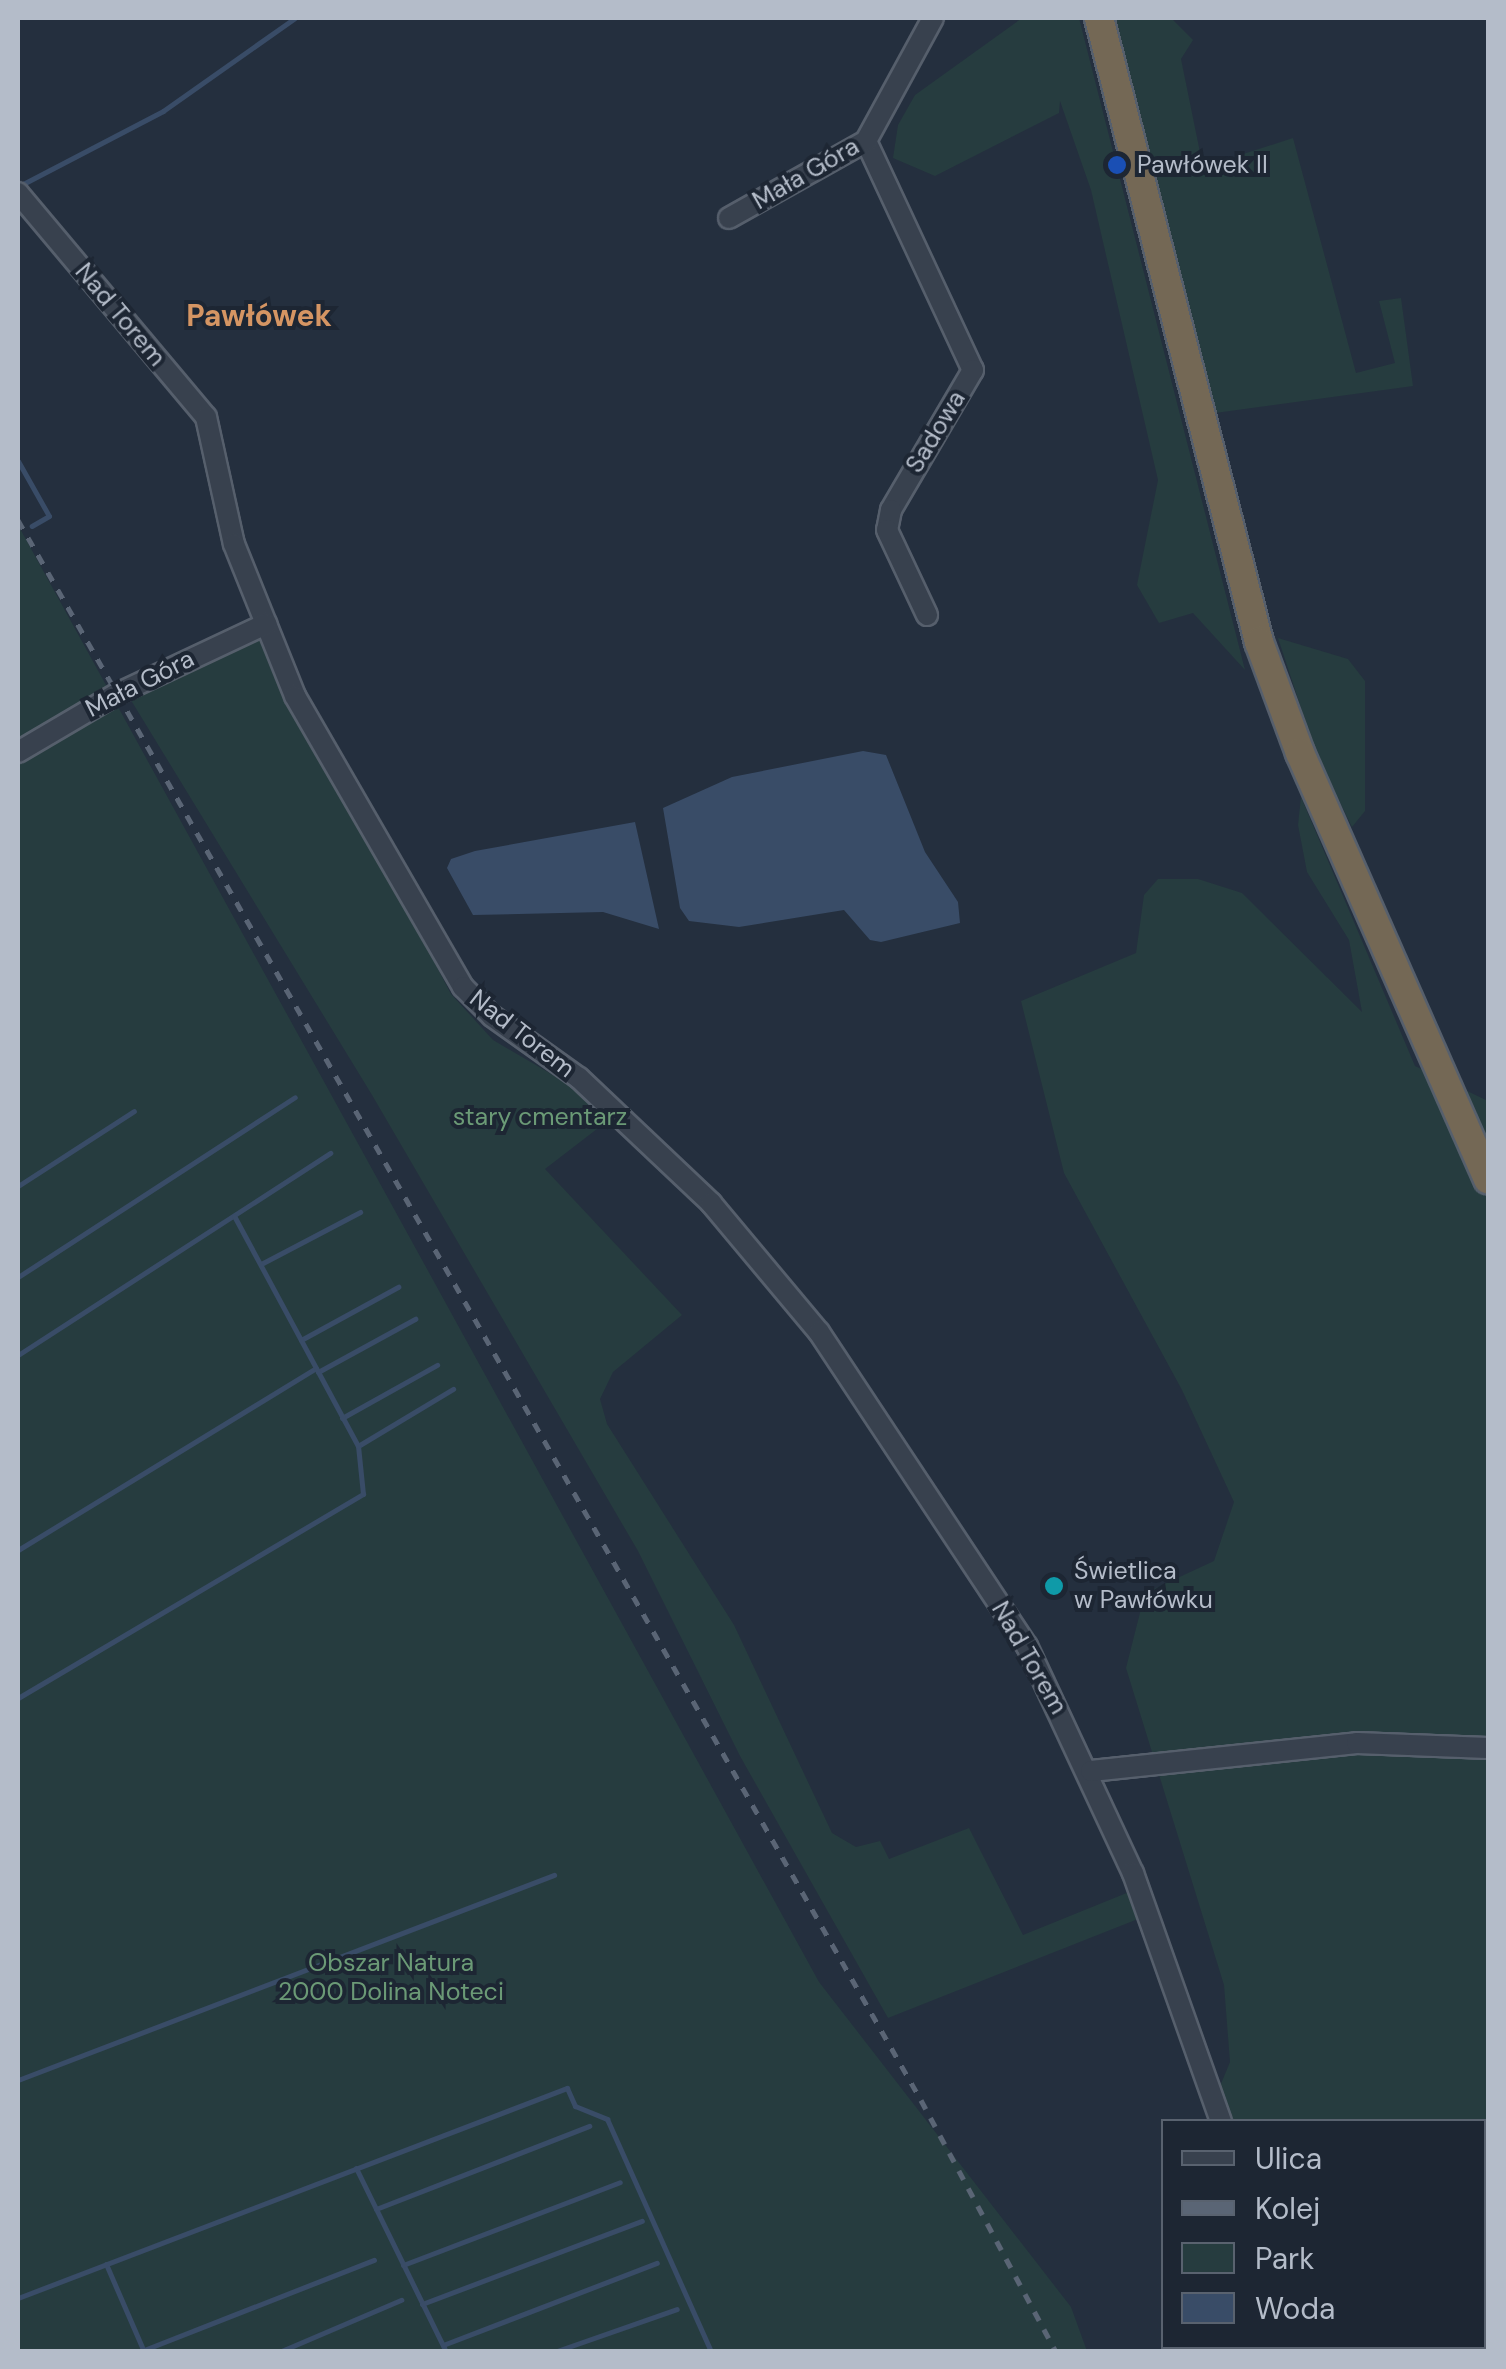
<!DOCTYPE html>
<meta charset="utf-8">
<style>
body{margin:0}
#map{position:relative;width:1506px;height:2369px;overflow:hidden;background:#242f3e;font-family:"DM Sans",sans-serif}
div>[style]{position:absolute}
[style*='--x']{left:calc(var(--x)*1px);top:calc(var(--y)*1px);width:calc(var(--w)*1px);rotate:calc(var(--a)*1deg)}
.green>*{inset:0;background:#263c3f}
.water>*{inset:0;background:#394c67}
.stream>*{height:5px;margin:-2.5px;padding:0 2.5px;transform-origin:2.5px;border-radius:2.5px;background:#394c67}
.roads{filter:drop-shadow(2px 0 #565f6c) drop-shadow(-2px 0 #565f6c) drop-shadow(0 2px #565f6c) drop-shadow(0 -2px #565f6c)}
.minor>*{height:20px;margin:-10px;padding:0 10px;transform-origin:10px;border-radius:10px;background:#38414e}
.highway>*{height:28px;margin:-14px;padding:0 14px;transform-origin:14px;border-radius:14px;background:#746855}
.rail>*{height:5px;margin-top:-2.5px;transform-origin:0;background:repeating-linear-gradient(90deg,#5a6575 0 10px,transparent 0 20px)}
.dots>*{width:28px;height:28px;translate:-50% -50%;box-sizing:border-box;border:5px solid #1d2633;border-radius:50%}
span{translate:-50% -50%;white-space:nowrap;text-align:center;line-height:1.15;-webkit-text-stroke:8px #1d2633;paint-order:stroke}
.poi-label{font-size:25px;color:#b4bcc9}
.left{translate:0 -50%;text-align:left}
.street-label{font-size:25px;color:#b4bcc9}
.park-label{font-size:25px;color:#6b9a76}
.quarter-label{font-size:30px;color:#d59563;font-weight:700}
.frame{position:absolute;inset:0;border:20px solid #b4bcc9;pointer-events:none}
.legend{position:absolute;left:1161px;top:2119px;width:325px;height:230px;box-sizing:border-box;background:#1d2633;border:2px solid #59626f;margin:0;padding:12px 18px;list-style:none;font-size:30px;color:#b4bcc9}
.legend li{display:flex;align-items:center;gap:20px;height:50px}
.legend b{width:50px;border:2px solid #59626f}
</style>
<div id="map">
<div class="green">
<div style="clip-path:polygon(1022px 18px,1079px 18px,1245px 670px,1193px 613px,1159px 623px,1137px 585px,1158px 480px,1091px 190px,1060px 101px,1059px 113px,935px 176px,893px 158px,898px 125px,915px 95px)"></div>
<div style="clip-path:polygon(1115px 18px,1171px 18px,1193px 40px,1181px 59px,1203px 167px,1293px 138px,1356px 373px,1395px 363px,1379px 301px,1401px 298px,1413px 386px,1215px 413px)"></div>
<div style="clip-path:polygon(18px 525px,819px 1982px,1071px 2307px,1087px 2351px,18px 2351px)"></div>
<div style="clip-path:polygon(263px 635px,451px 994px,493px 1040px,570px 1085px,610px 1119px,545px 1169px,682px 1315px,613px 1372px,600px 1399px,607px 1424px,734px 1625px,832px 1833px,856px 1847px,880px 1841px,889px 1859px,969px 1828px,1023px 1935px,1134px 1890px,1143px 1917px,888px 2018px,740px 1756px,638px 1551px,372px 1095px,129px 697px)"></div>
<div style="clip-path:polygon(1278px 638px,1348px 659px,1365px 681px,1365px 811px,1352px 827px,1316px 754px)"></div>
<div style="clip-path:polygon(1301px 797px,1415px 1066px,1488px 1101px,1488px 2351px,1295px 2351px,1294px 2347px,1484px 2346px,1484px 2122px,1227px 2121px,1218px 2091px,1230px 2062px,1224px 1985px,1126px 1668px,1145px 1593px,1214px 1561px,1234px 1502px,1182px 1390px,1064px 1173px,1021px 1001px,1136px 953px,1144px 895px,1158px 879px,1198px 879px,1242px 893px,1362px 1012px,1349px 940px,1307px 872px,1298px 825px)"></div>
</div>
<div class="water">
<div style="clip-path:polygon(863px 751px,886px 755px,925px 852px,958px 902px,960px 923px,881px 942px,870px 940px,844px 910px,739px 927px,689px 921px,680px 908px,663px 808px,732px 777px)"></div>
<div style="clip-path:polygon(635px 822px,659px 929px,603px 912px,473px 915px,447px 868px,451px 859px,475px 851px)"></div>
</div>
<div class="stream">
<div style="--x:23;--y:184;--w:158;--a:-27.5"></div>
<div style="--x:163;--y:111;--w:161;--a:-35.2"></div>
<div style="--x:18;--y:461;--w:63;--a:60.6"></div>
<div style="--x:49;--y:516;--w:20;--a:150"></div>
<div style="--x:18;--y:1186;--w:138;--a:-32.9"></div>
<div style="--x:261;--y:1264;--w:112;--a:-27.7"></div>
<div style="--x:18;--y:1277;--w:330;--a:-33"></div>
<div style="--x:301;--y:1340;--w:111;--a:-28.7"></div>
<div style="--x:18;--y:1355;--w:372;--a:-32.9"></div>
<div style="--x:318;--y:1372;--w:111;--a:-28.7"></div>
<div style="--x:342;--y:1418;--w:109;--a:-29.2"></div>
<div style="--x:358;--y:1446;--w:111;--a:-31"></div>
<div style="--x:18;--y:1550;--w:349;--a:-31.4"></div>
<div style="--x:18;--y:1698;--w:401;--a:-30.6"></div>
<div style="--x:363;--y:1494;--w:48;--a:-95.9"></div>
<div style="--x:358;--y:1446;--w:261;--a:-118.3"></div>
<div style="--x:18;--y:2080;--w:574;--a:-20.93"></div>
<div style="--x:356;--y:2168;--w:205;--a:63.9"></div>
<div style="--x:376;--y:2209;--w:229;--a:-21.3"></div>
<div style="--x:106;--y:2264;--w:96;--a:66.6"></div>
<div style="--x:403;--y:2265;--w:232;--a:-20.9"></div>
<div style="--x:18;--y:2298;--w:588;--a:-20.93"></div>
<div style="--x:567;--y:2088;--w:20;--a:66"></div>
<div style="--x:575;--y:2106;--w:35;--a:22"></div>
<div style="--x:607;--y:2119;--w:255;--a:65.9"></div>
<div style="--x:422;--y:2304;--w:235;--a:-20.7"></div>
<div style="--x:443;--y:2345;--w:229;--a:-21"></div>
<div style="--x:144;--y:2350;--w:247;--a:-21.4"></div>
<div style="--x:279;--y:2352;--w:133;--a:-23.1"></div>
<div style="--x:422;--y:2352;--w:1;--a:-45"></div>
<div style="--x:554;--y:2352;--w:130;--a:-19.3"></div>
</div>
<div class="roads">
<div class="minor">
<div style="--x:866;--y:141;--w:253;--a:65"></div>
<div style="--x:973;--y:370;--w:162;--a:120.4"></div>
<div style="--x:891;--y:510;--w:20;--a:101"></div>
<div style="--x:887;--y:530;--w:94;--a:64.8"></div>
<div style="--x:18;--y:193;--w:292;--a:50"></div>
<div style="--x:206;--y:417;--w:130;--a:77.6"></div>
<div style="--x:234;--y:544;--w:164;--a:68.1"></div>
<div style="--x:295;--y:696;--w:336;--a:60"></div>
<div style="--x:463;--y:987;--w:41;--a:45"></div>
<div style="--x:492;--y:1016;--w:107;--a:35.5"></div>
<div style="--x:579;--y:1078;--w:182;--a:43.4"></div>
<div style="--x:711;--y:1203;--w:168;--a:50.1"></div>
<div style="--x:819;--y:1332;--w:377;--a:56.5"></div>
<div style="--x:1027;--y:1646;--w:251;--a:65"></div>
<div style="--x:1133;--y:1873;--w:264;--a:70.5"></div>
<div style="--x:729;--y:218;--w:157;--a:-29.3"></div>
<div style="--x:866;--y:141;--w:140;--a:-61.4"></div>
<div style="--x:18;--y:752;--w:115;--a:-30.4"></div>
<div style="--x:117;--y:694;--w:165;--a:-25.2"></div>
<div style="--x:1091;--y:1771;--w:267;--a:-6"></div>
<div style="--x:1357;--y:1743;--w:131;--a:2.2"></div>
<div style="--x:1266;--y:2346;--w:6;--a:81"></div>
</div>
<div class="highway">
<div style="--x:1099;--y:18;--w:644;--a:75.62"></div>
<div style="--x:1259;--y:642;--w:118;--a:69.7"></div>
<div style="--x:1300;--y:753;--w:466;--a:66.2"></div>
</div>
</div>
<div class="rail">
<div style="--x:18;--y:520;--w:1820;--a:60.25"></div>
<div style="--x:921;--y:2100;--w:286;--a:61.8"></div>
</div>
<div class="dots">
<div style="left:1117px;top:165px;background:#1a4fb4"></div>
<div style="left:1054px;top:1586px;background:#0f9aa8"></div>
</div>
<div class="poi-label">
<span class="left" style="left:1137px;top:165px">Pawłówek II</span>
<span class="left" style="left:1074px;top:1586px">Świetlica<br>w Pawłówku</span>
</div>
<div class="street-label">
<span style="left:806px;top:174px;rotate:-30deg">Mała Góra</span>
<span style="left:120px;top:315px;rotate:50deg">Nad Torem</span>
<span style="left:936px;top:432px;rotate:-59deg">Sadowa</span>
<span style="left:140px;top:684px;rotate:-27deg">Mała Góra</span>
<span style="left:522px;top:1034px;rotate:38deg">Nad Torem</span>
<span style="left:1029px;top:1658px;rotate:60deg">Nad Torem</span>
</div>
<div class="park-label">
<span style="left:540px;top:1117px">stary cmentarz</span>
<span style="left:391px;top:1978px">Obszar Natura<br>2000 Dolina Noteci</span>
</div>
<div class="quarter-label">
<span style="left:259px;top:316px">Pawłówek</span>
</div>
<div class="frame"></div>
<ul class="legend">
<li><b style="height:12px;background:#38414e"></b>Ulica</li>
<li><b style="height:12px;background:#5a6575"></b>Kolej</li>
<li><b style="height:28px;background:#263c3f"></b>Park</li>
<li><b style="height:28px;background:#394c67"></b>Woda</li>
</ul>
</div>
